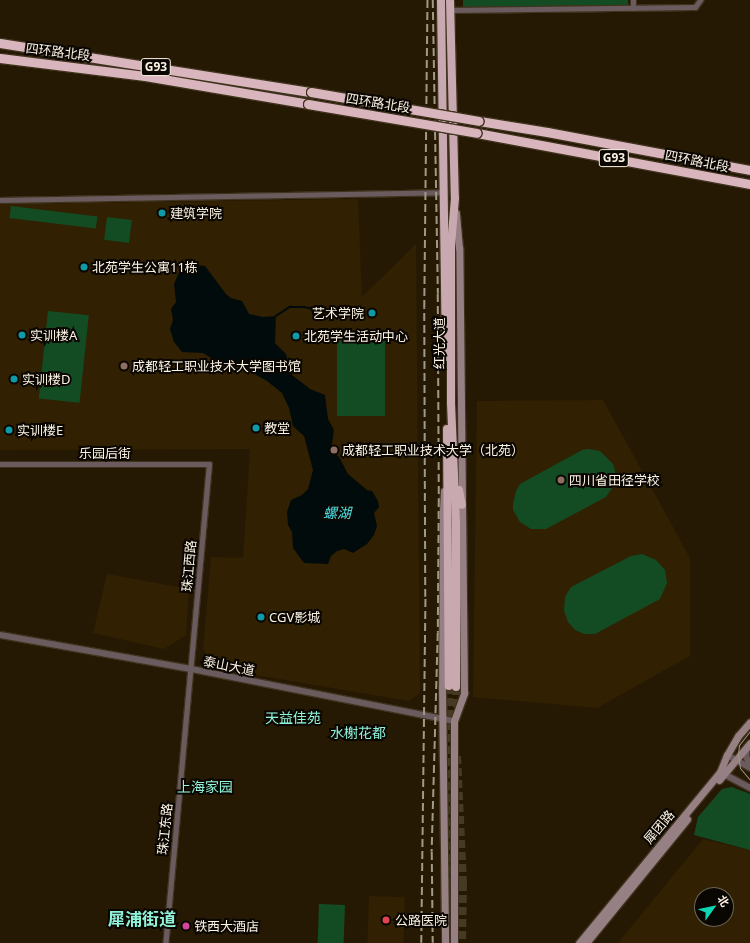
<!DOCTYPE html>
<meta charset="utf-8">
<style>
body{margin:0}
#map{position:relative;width:750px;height:943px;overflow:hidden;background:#261903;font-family:"Noto Sans","Noto Sans SC",sans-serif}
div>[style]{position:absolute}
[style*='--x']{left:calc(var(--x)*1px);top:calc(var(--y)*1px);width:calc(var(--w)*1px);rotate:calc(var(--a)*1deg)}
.built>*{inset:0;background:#312001;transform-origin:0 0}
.green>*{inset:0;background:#134c23;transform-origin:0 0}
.water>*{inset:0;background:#020b0c}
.stream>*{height:1.5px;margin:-0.75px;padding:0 0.75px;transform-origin:0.75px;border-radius:0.75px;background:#020b0c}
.trunk-tunnel>*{height:8px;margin-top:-4px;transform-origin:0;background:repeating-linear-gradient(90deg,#463a25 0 8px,transparent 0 12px)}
.roads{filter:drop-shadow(1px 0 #40331e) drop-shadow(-1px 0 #40331e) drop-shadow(0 1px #40331e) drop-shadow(0 -1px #40331e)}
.minor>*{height:5px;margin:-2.5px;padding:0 2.5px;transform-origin:2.5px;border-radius:2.5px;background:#6a5b5e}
.tertiary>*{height:6px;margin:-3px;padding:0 3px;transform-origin:3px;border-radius:3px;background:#6a5b5e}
.secondary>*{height:7px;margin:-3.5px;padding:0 3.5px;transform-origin:3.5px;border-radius:3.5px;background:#968084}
.trunk>*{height:8px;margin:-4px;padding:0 4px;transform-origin:4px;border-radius:4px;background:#c9a9b0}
.motorway>*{height:9px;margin:-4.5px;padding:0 4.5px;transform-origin:4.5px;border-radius:4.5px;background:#d9b6bd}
.tram>*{height:1px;margin:-0.5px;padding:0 0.5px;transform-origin:0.5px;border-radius:0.5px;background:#a29886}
.rail>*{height:1.5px;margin-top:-0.75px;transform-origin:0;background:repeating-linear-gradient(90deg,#a29886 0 8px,transparent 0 12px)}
.bridges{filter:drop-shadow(1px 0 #40331e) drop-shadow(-1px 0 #40331e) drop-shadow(0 1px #40331e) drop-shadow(0 -1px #40331e)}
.motorway-bridge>*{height:9px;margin:-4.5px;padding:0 4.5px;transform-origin:4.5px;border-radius:4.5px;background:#d9b6bd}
.dots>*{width:11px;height:11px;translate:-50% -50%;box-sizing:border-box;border:2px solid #0a0601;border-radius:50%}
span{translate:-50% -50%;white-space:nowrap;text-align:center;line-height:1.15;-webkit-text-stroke:4px #0a0601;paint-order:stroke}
.shield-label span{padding:1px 3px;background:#0a0601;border:1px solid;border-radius:3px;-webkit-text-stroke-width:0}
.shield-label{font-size:12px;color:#fcf3e5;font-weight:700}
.street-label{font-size:13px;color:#fcf3e5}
.poi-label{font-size:13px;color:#fcf3e5}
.left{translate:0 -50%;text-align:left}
.right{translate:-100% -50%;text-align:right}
.water-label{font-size:14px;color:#4fe1e7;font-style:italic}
.neighbourhood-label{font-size:14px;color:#90f3da}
.district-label{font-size:17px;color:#90f3da;font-weight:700}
.north{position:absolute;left:694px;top:887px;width:40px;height:40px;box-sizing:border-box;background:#0a0601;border:1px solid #6b655c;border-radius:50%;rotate:57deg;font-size:11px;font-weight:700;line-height:16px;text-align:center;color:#fcf3e5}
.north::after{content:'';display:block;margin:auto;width:14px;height:18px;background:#10d5b4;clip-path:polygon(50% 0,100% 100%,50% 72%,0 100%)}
</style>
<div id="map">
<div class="built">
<div style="clip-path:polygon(358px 199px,362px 297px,416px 244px,420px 693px,409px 701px,215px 668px,203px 649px,211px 557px,243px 558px,250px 449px,0 450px,0 204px)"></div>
<div style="clip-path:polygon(603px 400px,690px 558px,690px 656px,597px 708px,473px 697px,477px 401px)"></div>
<div style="clip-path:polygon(107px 574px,189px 589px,186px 635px,164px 649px,93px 633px)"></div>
<div style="clip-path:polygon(evenodd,703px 839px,750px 850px,750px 943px,618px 943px,703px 839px,702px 895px,726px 895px,726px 919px,702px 919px,702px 895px)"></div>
<div style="left:369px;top:896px;width:36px;height:47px;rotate:2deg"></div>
</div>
<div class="green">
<div style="clip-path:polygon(463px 0,628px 0,628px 5px,463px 8px)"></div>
<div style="left:11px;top:206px;width:87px;height:12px;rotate:7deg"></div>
<div style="left:107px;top:217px;width:25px;height:23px;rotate:7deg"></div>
<div style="left:48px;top:311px;width:41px;height:88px;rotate:6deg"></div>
<div style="left:337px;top:339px;width:48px;height:77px"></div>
<div style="clip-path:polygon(588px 449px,600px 451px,613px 464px,615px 470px,615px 484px,606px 497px,546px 529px,531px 529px,520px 522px,513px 510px,513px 504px,516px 491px,520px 484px,582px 450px)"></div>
<div style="clip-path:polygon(642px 554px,656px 560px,665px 570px,667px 583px,660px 599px,595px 634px,584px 634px,575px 630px,568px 622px,564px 611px,565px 597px,571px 587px,631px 556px)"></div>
<div style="clip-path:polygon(732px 787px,750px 794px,750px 850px,694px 835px,698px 817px,722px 789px)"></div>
<div style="left:319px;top:904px;width:26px;height:39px;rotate:2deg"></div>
</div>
<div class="water">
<div style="clip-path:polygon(195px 265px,205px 266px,226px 294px,231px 298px,242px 301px,249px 314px,263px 317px,276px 316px,275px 343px,286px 354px,292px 375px,310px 389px,325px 395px,328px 419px,334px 430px,331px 451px,339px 457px,348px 474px,367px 490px,372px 491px,378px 501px,379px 507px,374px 513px,377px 526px,374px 535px,367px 544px,353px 553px,344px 549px,337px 551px,331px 556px,328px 564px,304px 563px,293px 548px,292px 532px,288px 525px,287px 512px,291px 500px,302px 495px,308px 489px,313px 470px,304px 436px,293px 426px,289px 408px,282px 393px,267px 381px,240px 366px,213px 359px,203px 353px,182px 352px,174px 342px,170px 329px,173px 320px,171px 309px,176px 302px,174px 284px,179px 272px,185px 267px)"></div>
</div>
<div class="stream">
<div style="--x:276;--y:316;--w:17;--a:-33"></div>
<div style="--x:290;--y:307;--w:14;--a:0"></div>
<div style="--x:304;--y:307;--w:25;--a:12"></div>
<div style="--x:328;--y:312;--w:10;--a:-17"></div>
</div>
<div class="trunk-tunnel">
<div style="--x:449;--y:686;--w:257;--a:89.8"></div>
<div style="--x:456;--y:687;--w:25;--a:88"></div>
<div style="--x:457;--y:756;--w:127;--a:87.3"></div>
<div style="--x:463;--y:883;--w:60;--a:91"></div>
</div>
<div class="roads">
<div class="minor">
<div style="--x:633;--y:0;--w:8;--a:90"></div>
<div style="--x:450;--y:10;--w:245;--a:-0.7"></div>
<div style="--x:695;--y:7;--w:9;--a:-54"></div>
<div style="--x:0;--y:200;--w:442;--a:-1"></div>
<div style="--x:0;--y:464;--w:209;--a:0"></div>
<div style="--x:209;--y:464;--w:481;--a:95.2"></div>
</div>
<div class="tertiary">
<div style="--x:0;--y:635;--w:194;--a:10.1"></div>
<div style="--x:191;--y:669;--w:268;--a:11.2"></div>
<div style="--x:747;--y:747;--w:9;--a:96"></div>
<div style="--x:746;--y:756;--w:11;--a:68"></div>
<div style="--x:727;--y:755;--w:26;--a:29"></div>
<div style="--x:720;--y:772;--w:34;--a:28"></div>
</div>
<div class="secondary">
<div style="--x:444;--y:491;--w:20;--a:93"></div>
<div style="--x:443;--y:511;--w:176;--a:90.3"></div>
<div style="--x:442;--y:687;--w:256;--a:89.3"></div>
<div style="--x:719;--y:780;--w:48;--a:-50"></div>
<div style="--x:454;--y:943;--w:222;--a:-90"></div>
<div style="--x:454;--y:721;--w:30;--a:-70"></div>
<div style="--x:464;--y:693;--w:445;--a:-90.6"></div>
<div style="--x:459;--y:248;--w:35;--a:-95"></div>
<div style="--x:579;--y:943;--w:222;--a:-50.5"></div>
<div style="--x:720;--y:772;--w:18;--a:-68"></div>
<div style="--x:727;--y:755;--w:22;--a:-60"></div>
<div style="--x:738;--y:736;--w:18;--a:-49"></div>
<div style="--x:586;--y:943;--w:160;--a:-50.8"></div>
</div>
<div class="trunk">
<div style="--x:441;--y:0;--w:357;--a:89.2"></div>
<div style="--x:450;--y:0;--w:198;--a:88.6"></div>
<div style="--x:455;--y:198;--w:48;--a:94.8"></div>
<div style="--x:451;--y:246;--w:157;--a:90"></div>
<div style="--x:451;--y:403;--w:120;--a:87.6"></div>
<div style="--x:456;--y:523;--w:164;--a:90"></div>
<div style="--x:447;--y:429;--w:257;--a:89.6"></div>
<div style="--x:459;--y:490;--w:15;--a:79"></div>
</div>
<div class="motorway">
<div style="--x:0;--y:43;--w:315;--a:9"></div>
<div style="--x:0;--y:58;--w:146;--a:7.1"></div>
<div style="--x:145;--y:76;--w:165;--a:9.7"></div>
<div style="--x:479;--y:121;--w:69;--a:9.2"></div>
<div style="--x:547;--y:132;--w:207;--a:10.6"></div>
<div style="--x:477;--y:133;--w:278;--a:10.6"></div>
</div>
</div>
<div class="tram">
<div style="--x:750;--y:731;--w:18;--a:128"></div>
<div style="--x:739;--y:745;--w:10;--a:96"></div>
<div style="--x:738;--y:755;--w:13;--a:81"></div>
<div style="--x:740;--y:768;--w:16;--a:50"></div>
</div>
<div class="rail">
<div style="--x:433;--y:0;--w:294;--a:89"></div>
<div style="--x:438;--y:294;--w:205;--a:89.7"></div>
<div style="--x:439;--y:499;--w:134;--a:90.4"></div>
<div style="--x:438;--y:633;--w:219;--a:91.6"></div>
<div style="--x:432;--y:852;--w:91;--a:89.4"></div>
<div style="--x:421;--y:943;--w:346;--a:-89.3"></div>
<div style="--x:425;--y:597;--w:289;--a:-90.2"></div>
<div style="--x:424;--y:308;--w:308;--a:-89.4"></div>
</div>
<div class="bridges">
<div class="motorway-bridge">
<div style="--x:311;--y:92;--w:170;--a:9.8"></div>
<div style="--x:308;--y:104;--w:171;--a:9.7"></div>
</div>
</div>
<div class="dots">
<div style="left:162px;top:213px;background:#0f9aa8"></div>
<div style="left:84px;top:267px;background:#0f9aa8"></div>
<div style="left:372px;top:313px;background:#0f9aa8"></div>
<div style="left:22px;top:335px;background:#0f9aa8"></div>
<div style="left:296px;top:336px;background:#0f9aa8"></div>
<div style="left:124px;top:366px;background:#8d6e63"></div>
<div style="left:14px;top:379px;background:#0f9aa8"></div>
<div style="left:256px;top:428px;background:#0f9aa8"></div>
<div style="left:9px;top:430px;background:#0f9aa8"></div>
<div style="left:334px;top:450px;background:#8d6e63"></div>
<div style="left:561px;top:480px;background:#8d6e63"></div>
<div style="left:261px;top:617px;background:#0f9aa8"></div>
<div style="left:386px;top:920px;background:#e0444e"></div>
<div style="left:186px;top:926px;background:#d1479c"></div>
</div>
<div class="shield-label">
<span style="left:156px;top:67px">G93</span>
<span style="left:614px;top:158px">G93</span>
</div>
<div class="street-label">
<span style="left:58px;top:52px;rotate:7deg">四环路北段</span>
<span style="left:378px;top:103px;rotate:9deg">四环路北段</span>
<span style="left:697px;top:161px;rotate:11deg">四环路北段</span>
<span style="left:439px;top:343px;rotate:-90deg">红光大道</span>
<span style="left:105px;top:453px">乐园后街</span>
<span style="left:189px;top:566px;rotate:-85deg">珠江西路</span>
<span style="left:229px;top:666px;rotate:11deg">泰山大道</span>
<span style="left:659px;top:827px;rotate:-50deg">犀团路</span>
<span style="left:165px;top:829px;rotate:-84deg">珠江东路</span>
</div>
<div class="poi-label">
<span class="left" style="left:170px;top:213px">建筑学院</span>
<span class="left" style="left:92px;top:267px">北苑学生公寓11栋</span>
<span class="right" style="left:364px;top:313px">艺术学院</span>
<span class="left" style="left:30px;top:335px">实训楼A</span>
<span class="left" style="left:304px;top:336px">北苑学生活动中心</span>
<span class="left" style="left:132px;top:366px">成都轻工职业技术大学图书馆</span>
<span class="left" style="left:22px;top:379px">实训楼D</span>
<span class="left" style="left:264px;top:428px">教堂</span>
<span class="left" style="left:17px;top:430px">实训楼E</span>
<span class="left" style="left:342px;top:450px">成都轻工职业技术大学（北苑）</span>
<span class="left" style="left:569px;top:480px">四川省田径学校</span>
<span class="left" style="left:269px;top:617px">CGV影城</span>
<span class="left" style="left:395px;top:920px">公路医院</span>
<span class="left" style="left:194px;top:926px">铁西大酒店</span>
</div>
<div class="water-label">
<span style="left:337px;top:513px">螺湖</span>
</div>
<div class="neighbourhood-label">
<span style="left:293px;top:718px">天益佳苑</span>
<span style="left:358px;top:733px">水榭花都</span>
<span style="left:205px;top:787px">上海家园</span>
</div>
<div class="district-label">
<span style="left:142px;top:919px">犀浦街道</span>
</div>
<div class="north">北</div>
</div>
